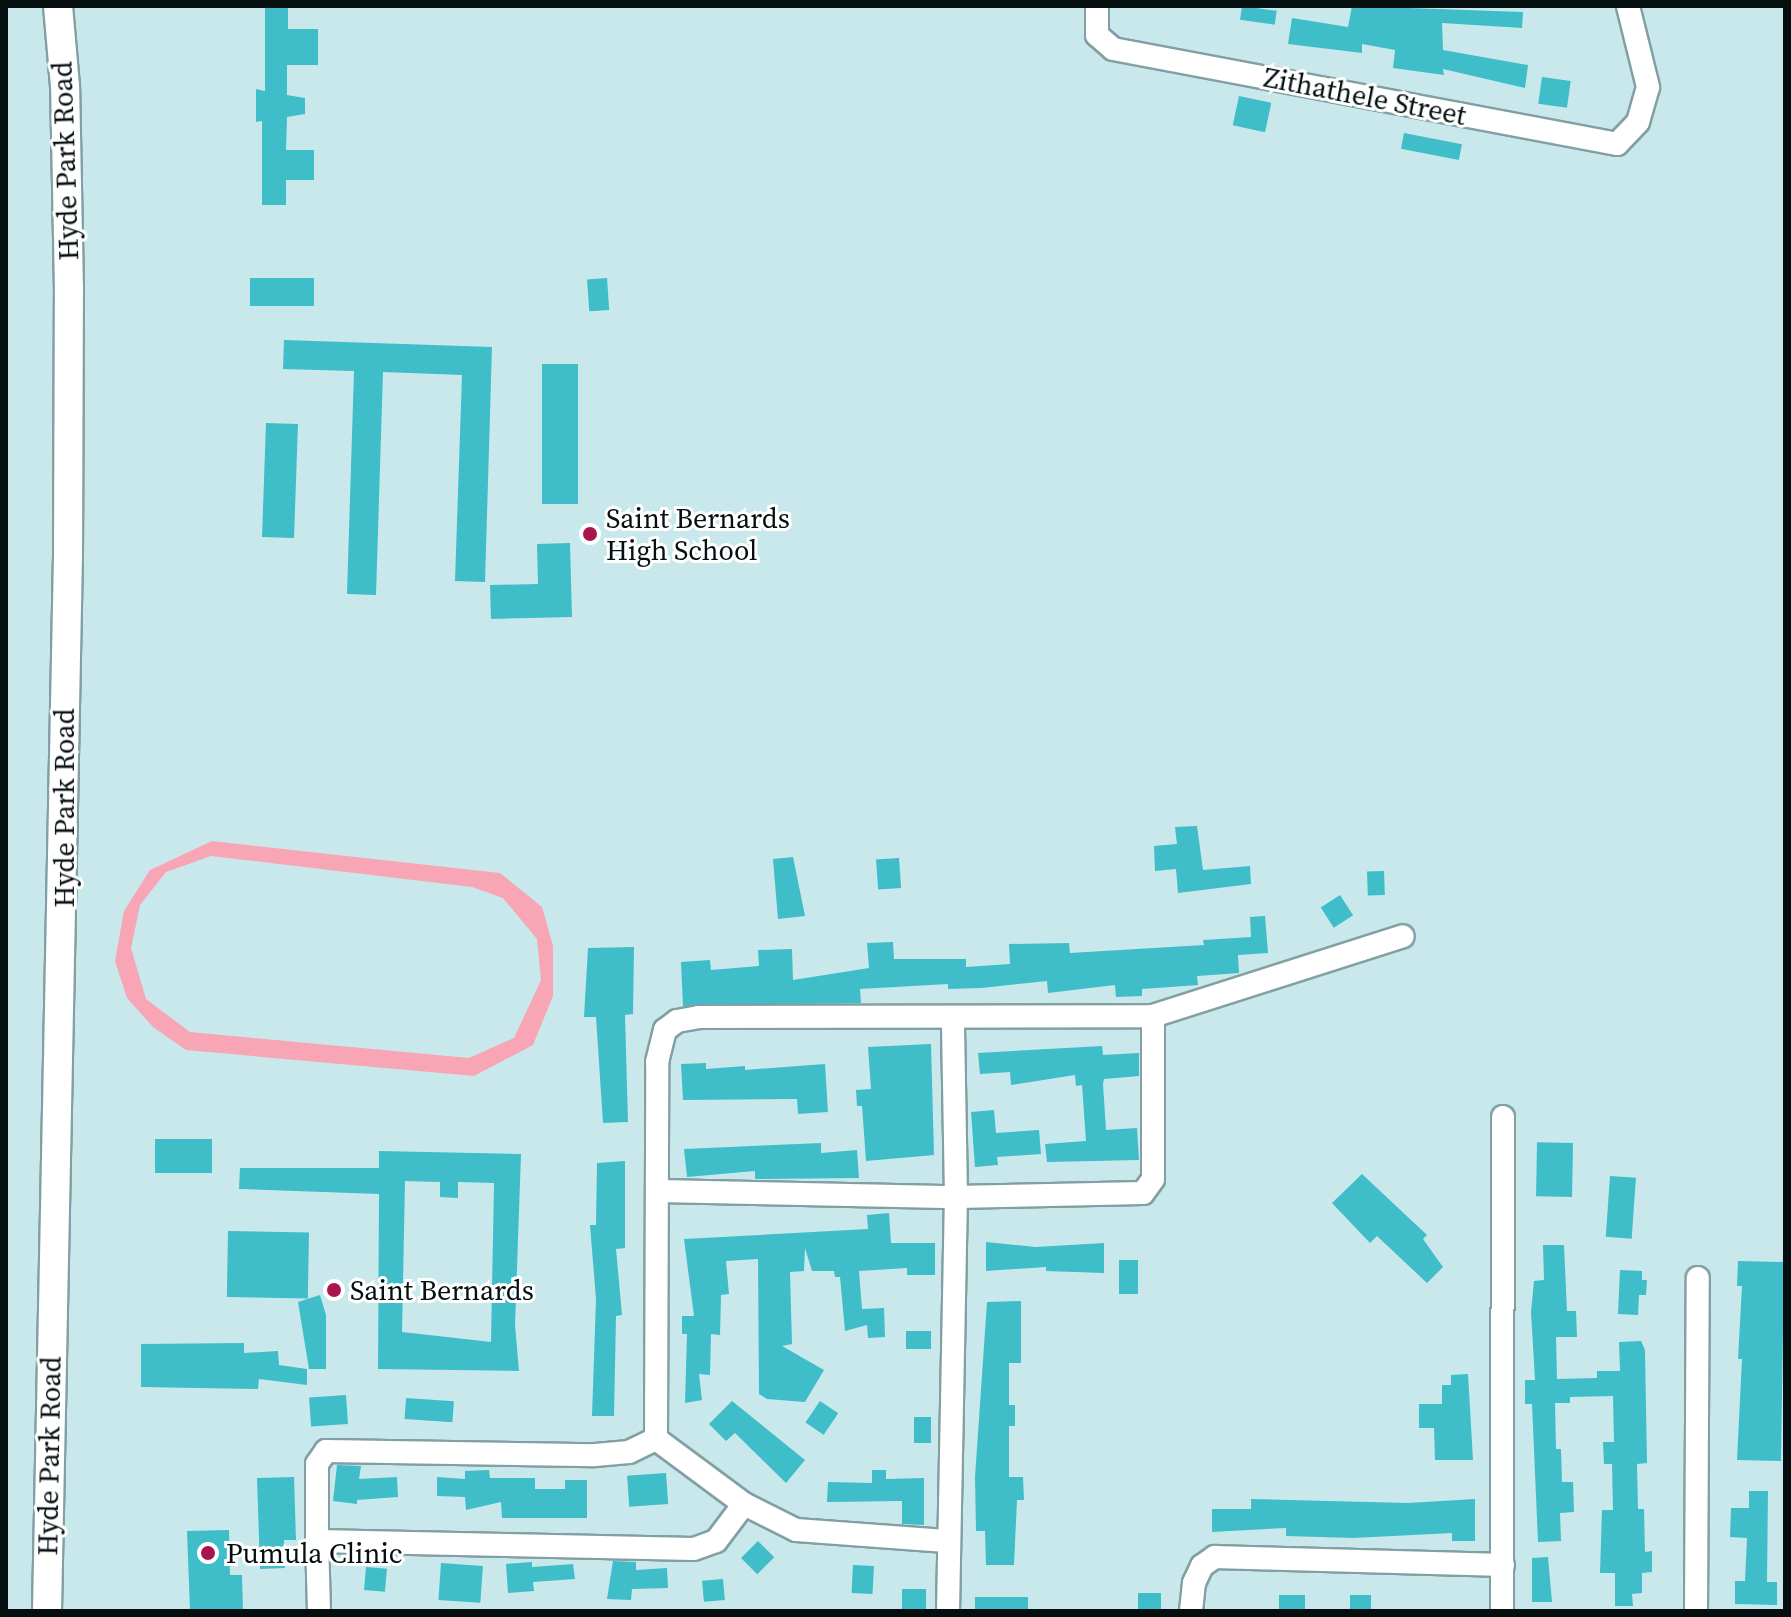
<!DOCTYPE html>
<style>
body{margin:0}
#map{position:relative;width:1791px;height:1617px;overflow:hidden;background:#c8e8eb;font-family:"Source Serif 4",serif}
div>[style]{position:absolute}
[style*='--x']{left:calc(var(--x)*1px);top:calc(var(--y)*1px);width:calc(var(--w)*1px);rotate:calc(var(--a)*1deg)}
.green>*{inset:0;background:#f8a5b5}
.building>*{inset:0;background:#3fbdc9;transform-origin:0 0}
.roads{filter:drop-shadow(2px 0 #82a0a3) drop-shadow(-2px 0 #82a0a3) drop-shadow(0 2px #82a0a3) drop-shadow(0 -2px #82a0a3)}
.minor>*{height:22px;margin:-11px;padding:0 11px;transform-origin:11px;border-radius:11px;background:#fff}
.tertiary>*{height:28px;margin:-14px;padding:0 14px;transform-origin:14px;border-radius:14px;background:#fff}
.dots>*{width:22px;height:22px;translate:-50% -50%;box-sizing:border-box;border:4px solid #fff;border-radius:50%}
span{translate:-50% -50%;white-space:nowrap;text-align:center;line-height:1.15;-webkit-text-stroke:6px #fff;paint-order:stroke}
.street-label{font-size:28px;color:#050f10}
.poi-label{font-size:28px;color:#050f10}
.left{translate:0 -50%;text-align:left}
.frame{position:absolute;inset:0;border:8px solid #050f10;pointer-events:none}
</style>
<div id="map">
<div class="green">
<div style="clip-path:polygon(evenodd,212px 841px,500px 873px,542px 907px,553px 946px,553px 996px,533px 1045px,474px 1076px,186px 1050px,153px 1027px,127px 998px,115px 961px,124px 911px,150px 870px,212px 841px,211px 856px,472px 887px,503px 898px,537px 939px,541px 980px,514px 1038px,469px 1058px,190px 1032px,146px 999px,131px 948px,140px 905px,166px 872px,211px 856px)"></div>
</div>
<div class="building">
<div style="left:1242px;top:6px;width:35px;height:14px;rotate:8deg"></div>
<div style="clip-path:polygon(1352px 6px,1523px 12px,1522px 28px,1442px 23px,1443px 50px,1528px 65px,1525px 88px,1443px 69px,1444px 75px,1393px 68px,1395px 50px,1362px 44px,1362px 53px,1288px 44px,1292px 18px,1348px 27px)"></div>
<div style="clip-path:polygon(265px 7px,288px 7px,288px 29px,318px 29px,318px 65px,287px 65px,287px 95px,305px 98px,305px 114px,287px 117px,286px 150px,314px 150px,314px 180px,286px 180px,286px 205px,262px 205px,262px 121px,256px 122px,256px 89px,265px 91px)"></div>
<div style="left:1542px;top:77px;width:29px;height:27px;rotate:8deg"></div>
<div style="left:1239px;top:96px;width:33px;height:30px;rotate:12deg"></div>
<div style="left:1404px;top:133px;width:59px;height:16px;rotate:11deg"></div>
<div style="left:250px;top:278px;width:64px;height:28px"></div>
<div style="left:607px;top:278px;width:32px;height:20px;rotate:86deg"></div>
<div style="clip-path:polygon(284px 340px,492px 347px,485px 582px,455px 581px,462px 375px,383px 372px,376px 595px,347px 594px,354px 371px,283px 369px)"></div>
<div style="left:542px;top:364px;width:36px;height:140px"></div>
<div style="left:266px;top:423px;width:32px;height:114px;rotate:2deg"></div>
<div style="clip-path:polygon(570px 543px,572px 617px,491px 619px,490px 585px,538px 584px,537px 544px)"></div>
<div style="clip-path:polygon(1197px 826px,1203px 870px,1250px 866px,1251px 884px,1178px 893px,1176px 869px,1155px 871px,1154px 846px,1177px 844px,1175px 827px)"></div>
<div style="clip-path:polygon(793px 857px,805px 916px,778px 919px,773px 859px)"></div>
<div style="left:899px;top:858px;width:30px;height:23px;rotate:86deg"></div>
<div style="left:1384px;top:871px;width:24px;height:17px;rotate:88deg"></div>
<div style="left:1340px;top:895px;width:24px;height:23px;rotate:57deg"></div>
<div style="clip-path:polygon(1265px 916px,1268px 953px,1238px 955px,1239px 973px,1197px 976px,1198px 985px,1142px 989px,1142px 996px,1116px 997px,1115px 985px,1048px 993px,1047px 981px,982px 988px,948px 989px,948px 984px,860px 989px,861px 1003px,683px 1006px,681px 962px,710px 960px,711px 970px,759px 966px,758px 950px,792px 949px,793px 980px,869px 968px,867px 943px,893px 942px,894px 959px,966px 959px,966px 967px,1010px 964px,1009px 944px,1069px 943px,1070px 953px,1204px 945px,1203px 940px,1251px 937px,1250px 917px)"></div>
<div style="clip-path:polygon(634px 947px,633px 1014px,625px 1015px,628px 1122px,603px 1123px,596px 1017px,584px 1017px,588px 948px)"></div>
<div style="clip-path:polygon(931px 1044px,934px 1155px,866px 1161px,862px 1106px,857px 1106px,856px 1090px,871px 1089px,868px 1047px)"></div>
<div style="clip-path:polygon(1102px 1046px,1103px 1055px,1139px 1053px,1139px 1076px,1104px 1079px,1103px 1084px,1106px 1130px,1137px 1128px,1139px 1160px,1047px 1162px,1045px 1144px,1086px 1141px,1082px 1085px,1076px 1086px,1075px 1075px,1011px 1085px,1010px 1072px,980px 1074px,978px 1053px)"></div>
<div style="clip-path:polygon(706px 1063px,706px 1069px,745px 1066px,745px 1070px,825px 1064px,828px 1112px,798px 1114px,797px 1099px,683px 1100px,681px 1064px)"></div>
<div style="clip-path:polygon(994px 1110px,996px 1133px,1039px 1130px,1041px 1154px,997px 1157px,998px 1165px,975px 1167px,971px 1112px)"></div>
<div style="left:155px;top:1139px;width:57px;height:34px"></div>
<div style="clip-path:polygon(821px 1143px,821px 1153px,857px 1150px,859px 1178px,755px 1179px,755px 1171px,687px 1177px,684px 1149px)"></div>
<div style="left:1573px;top:1143px;width:54px;height:36px;rotate:91deg"></div>
<div style="clip-path:polygon(evenodd,379px 1151px,521px 1154px,515px 1325px,519px 1371px,378px 1369px,379px 1194px,239px 1189px,240px 1168px,379px 1168px,379px 1151px,405px 1181px,440px 1182px,440px 1197px,458px 1198px,458px 1182px,494px 1183px,491px 1342px,402px 1332px,405px 1181px)"></div>
<div style="clip-path:polygon(625px 1161px,625px 1248px,616px 1249px,622px 1315px,616px 1316px,614px 1416px,592px 1416px,596px 1299px,590px 1225px,596px 1225px,597px 1163px)"></div>
<div style="clip-path:polygon(1362px 1174px,1427px 1235px,1423px 1239px,1443px 1267px,1427px 1283px,1377px 1236px,1370px 1243px,1332px 1203px)"></div>
<div style="left:1610px;top:1176px;width:26px;height:61px;rotate:4deg"></div>
<div style="clip-path:polygon(889px 1213px,891px 1243px,935px 1243px,935px 1275px,907px 1275px,907px 1268px,859px 1271px,862px 1309px,884px 1308px,885px 1337px,868px 1338px,867px 1325px,845px 1331px,840px 1277px,835px 1277px,834px 1271px,812px 1271px,805px 1248px,804px 1271px,790px 1272px,792px 1344px,782px 1346px,824px 1370px,805px 1402px,767px 1399px,759px 1394px,758px 1259px,726px 1261px,729px 1294px,721px 1295px,720px 1335px,711px 1334px,710px 1375px,699px 1374px,702px 1400px,685px 1403px,687px 1334px,682px 1334px,682px 1316px,694px 1316px,684px 1239px,868px 1229px,867px 1215px)"></div>
<div style="left:228px;top:1231px;width:81px;height:66px;rotate:1deg"></div>
<div style="clip-path:polygon(986px 1242px,1036px 1247px,1104px 1243px,1104px 1273px,1046px 1271px,1046px 1267px,986px 1271px)"></div>
<div style="clip-path:polygon(1543px 1245px,1564px 1245px,1567px 1311px,1576px 1311px,1577px 1337px,1556px 1337px,1557px 1379px,1597px 1378px,1597px 1371px,1620px 1371px,1619px 1342px,1641px 1341px,1645px 1350px,1647px 1463px,1637px 1464px,1638px 1509px,1644px 1509px,1645px 1552px,1652px 1551px,1652px 1572px,1642px 1573px,1642px 1593px,1632px 1594px,1633px 1606px,1615px 1606px,1615px 1573px,1600px 1573px,1602px 1510px,1613px 1510px,1612px 1464px,1604px 1464px,1603px 1442px,1614px 1442px,1613px 1396px,1570px 1397px,1570px 1403px,1555px 1403px,1556px 1449px,1561px 1449px,1562px 1482px,1573px 1482px,1574px 1512px,1560px 1513px,1561px 1541px,1538px 1542px,1532px 1404px,1525px 1404px,1525px 1380px,1535px 1380px,1531px 1312px,1534px 1281px,1544px 1280px)"></div>
<div style="left:1119px;top:1260px;width:19px;height:34px"></div>
<div style="clip-path:polygon(1738px 1261px,1784px 1262px,1781px 1461px,1737px 1460px,1742px 1359px,1738px 1359px,1742px 1286px,1737px 1286px)"></div>
<div style="clip-path:polygon(1620px 1270px,1642px 1271px,1642px 1280px,1647px 1280px,1646px 1295px,1639px 1295px,1638px 1315px,1618px 1314px)"></div>
<div style="clip-path:polygon(320px 1295px,326px 1315px,326px 1369px,309px 1369px,298px 1302px)"></div>
<div style="clip-path:polygon(1021px 1301px,1021px 1363px,1009px 1363px,1009px 1405px,1015px 1405px,1015px 1426px,1009px 1426px,1009px 1477px,1023px 1477px,1024px 1500px,1017px 1500px,1014px 1565px,986px 1565px,985px 1531px,976px 1531px,975px 1477px,987px 1302px)"></div>
<div style="left:906px;top:1331px;width:25px;height:18px"></div>
<div style="clip-path:polygon(244px 1343px,244px 1353px,278px 1351px,279px 1365px,307px 1369px,307px 1385px,259px 1379px,258px 1389px,141px 1387px,141px 1344px)"></div>
<div style="clip-path:polygon(1468px 1374px,1473px 1460px,1435px 1460px,1434px 1428px,1419px 1428px,1419px 1404px,1442px 1404px,1442px 1385px,1451px 1385px,1451px 1375px)"></div>
<div style="left:346px;top:1395px;width:29px;height:37px;rotate:86deg"></div>
<div style="left:406px;top:1398px;width:48px;height:21px;rotate:4deg"></div>
<div style="clip-path:polygon(732px 1401px,805px 1460px,786px 1483px,735px 1433px,726px 1441px,709px 1424px)"></div>
<div style="left:820px;top:1401px;width:22px;height:26px;rotate:34deg"></div>
<div style="left:914px;top:1417px;width:17px;height:26px"></div>
<div style="clip-path:polygon(337px 1465px,361px 1466px,359px 1479px,397px 1477px,398px 1497px,357px 1500px,357px 1504px,333px 1501px)"></div>
<div style="clip-path:polygon(489px 1470px,490px 1478px,535px 1478px,535px 1489px,565px 1489px,565px 1480px,587px 1480px,587px 1518px,502px 1518px,501px 1502px,466px 1510px,465px 1497px,437px 1496px,437px 1477px,465px 1479px,465px 1471px)"></div>
<div style="clip-path:polygon(872px 1470px,886px 1470px,886px 1479px,924px 1478px,924px 1525px,902px 1524px,902px 1501px,827px 1502px,828px 1482px,872px 1483px)"></div>
<div style="left:666px;top:1473px;width:31px;height:39px;rotate:86deg"></div>
<div style="clip-path:polygon(294px 1477px,296px 1540px,284px 1540px,285px 1568px,260px 1569px,257px 1478px)"></div>
<div style="clip-path:polygon(1749px 1491px,1768px 1491px,1767px 1582px,1777px 1582px,1777px 1605px,1735px 1604px,1735px 1581px,1745px 1581px,1747px 1538px,1730px 1537px,1731px 1508px,1749px 1508px)"></div>
<div style="clip-path:polygon(1251px 1499px,1408px 1503px,1475px 1499px,1475px 1541px,1452px 1541px,1452px 1533px,1353px 1538px,1286px 1536px,1286px 1528px,1212px 1532px,1212px 1509px,1251px 1509px)"></div>
<div style="clip-path:polygon(229px 1530px,230px 1575px,242px 1575px,243px 1611px,190px 1611px,187px 1531px)"></div>
<div style="left:758px;top:1541px;width:23px;height:24px;rotate:45deg"></div>
<div style="clip-path:polygon(1548px 1557px,1552px 1602px,1532px 1602px,1532px 1558px)"></div>
<div style="clip-path:polygon(613px 1561px,636px 1562px,636px 1570px,667px 1568px,668px 1588px,632px 1589px,631px 1600px,607px 1599px)"></div>
<div style="clip-path:polygon(532px 1562px,532px 1567px,573px 1564px,575px 1579px,533px 1582px,534px 1591px,508px 1593px,506px 1564px)"></div>
<div style="left:441px;top:1563px;width:42px;height:37px;rotate:4deg"></div>
<div style="left:853px;top:1565px;width:21px;height:28px;rotate:3deg"></div>
<div style="left:366px;top:1567px;width:21px;height:23px;rotate:5deg"></div>
<div style="left:723px;top:1579px;width:21px;height:21px;rotate:85deg"></div>
<div style="left:902px;top:1589px;width:24px;height:21px"></div>
<div style="left:1138px;top:1593px;width:23px;height:18px"></div>
<div style="left:1279px;top:1595px;width:26px;height:16px"></div>
<div style="left:1350px;top:1595px;width:21px;height:16px"></div>
<div style="left:975px;top:1597px;width:53px;height:14px"></div>
</div>
<div class="roads">
<div class="minor">
<div style="--x:1097;--y:6;--w:29;--a:90"></div>
<div style="--x:1097;--y:35;--w:21;--a:41"></div>
<div style="--x:1113;--y:49;--w:513;--a:10.67"></div>
<div style="--x:1617;--y:144;--w:30;--a:-46"></div>
<div style="--x:1638;--y:122;--w:36;--a:-74"></div>
<div style="--x:1648;--y:87;--w:83;--a:-103.9"></div>
<div style="--x:659;--y:1191;--w:297;--a:1.2"></div>
<div style="--x:956;--y:1197;--w:187;--a:-1.2"></div>
<div style="--x:1143;--y:1193;--w:17;--a:-54"></div>
<div style="--x:1153;--y:1179;--w:163;--a:-90"></div>
<div style="--x:317;--y:1541;--w:77;--a:-90"></div>
<div style="--x:317;--y:1464;--w:16;--a:-55"></div>
<div style="--x:326;--y:1451;--w:269;--a:0.9"></div>
<div style="--x:595;--y:1455;--w:34;--a:-5"></div>
<div style="--x:629;--y:1452;--w:30;--a:-26"></div>
<div style="--x:946;--y:1541;--w:150;--a:-175.8"></div>
<div style="--x:796;--y:1530;--w:58;--a:-153.4"></div>
<div style="--x:744;--y:1504;--w:109;--a:-143.5"></div>
<div style="--x:656;--y:1439;--w:377;--a:-89.8"></div>
<div style="--x:657;--y:1062;--w:33;--a:-76"></div>
<div style="--x:665;--y:1030;--w:15;--a:-37"></div>
<div style="--x:677;--y:1021;--w:22;--a:-10"></div>
<div style="--x:699;--y:1017;--w:454;--a:-0.1"></div>
<div style="--x:1153;--y:1016;--w:262;--a:-17.7"></div>
<div style="--x:319;--y:1611;--w:70;--a:-91.6"></div>
<div style="--x:317;--y:1541;--w:377;--a:1.2"></div>
<div style="--x:694;--y:1549;--w:23;--a:-20"></div>
<div style="--x:716;--y:1541;--w:46;--a:-52.9"></div>
<div style="--x:948;--y:1611;--w:414;--a:-88.9"></div>
<div style="--x:956;--y:1197;--w:179;--a:-91"></div>
<div style="--x:1191;--y:1611;--w:28;--a:-84"></div>
<div style="--x:1194;--y:1583;--w:19;--a:-65"></div>
<div style="--x:1202;--y:1566;--w:16;--a:-35"></div>
<div style="--x:1215;--y:1557;--w:288;--a:1.6"></div>
<div style="--x:1502;--y:1611;--w:494;--a:-89.9"></div>
<div style="--x:1696;--y:1611;--w:333;--a:-89.7"></div>
</div>
<div class="tertiary">
<div style="--x:47;--y:1611;--w:1054;--a:-88.86"></div>
<div style="--x:68;--y:557;--w:267;--a:-89.8"></div>
<div style="--x:69;--y:290;--w:204;--a:-91.1"></div>
<div style="--x:65;--y:86;--w:80;--a:-95"></div>
</div>
</div>
<div class="dots">
<div style="left:590px;top:534px;background:#a9154c"></div>
<div style="left:334px;top:1290px;background:#a9154c"></div>
<div style="left:208px;top:1553px;background:#a9154c"></div>
</div>
<div class="street-label">
<span style="left:1365px;top:96px;rotate:11deg">Zithathele Street</span>
<span style="left:65px;top:161px;rotate:-92deg">Hyde Park Road</span>
<span style="left:64px;top:808px;rotate:-90deg">Hyde Park Road</span>
<span style="left:49px;top:1456px;rotate:-89deg">Hyde Park Road</span>
</div>
<div class="poi-label">
<span class="left" style="left:606px;top:534px">Saint Bernards<br>High School</span>
<span class="left" style="left:350px;top:1290px">Saint Bernards</span>
<span class="left" style="left:226px;top:1553px">Pumula Clinic</span>
</div>
<div class="frame"></div>
</div>
